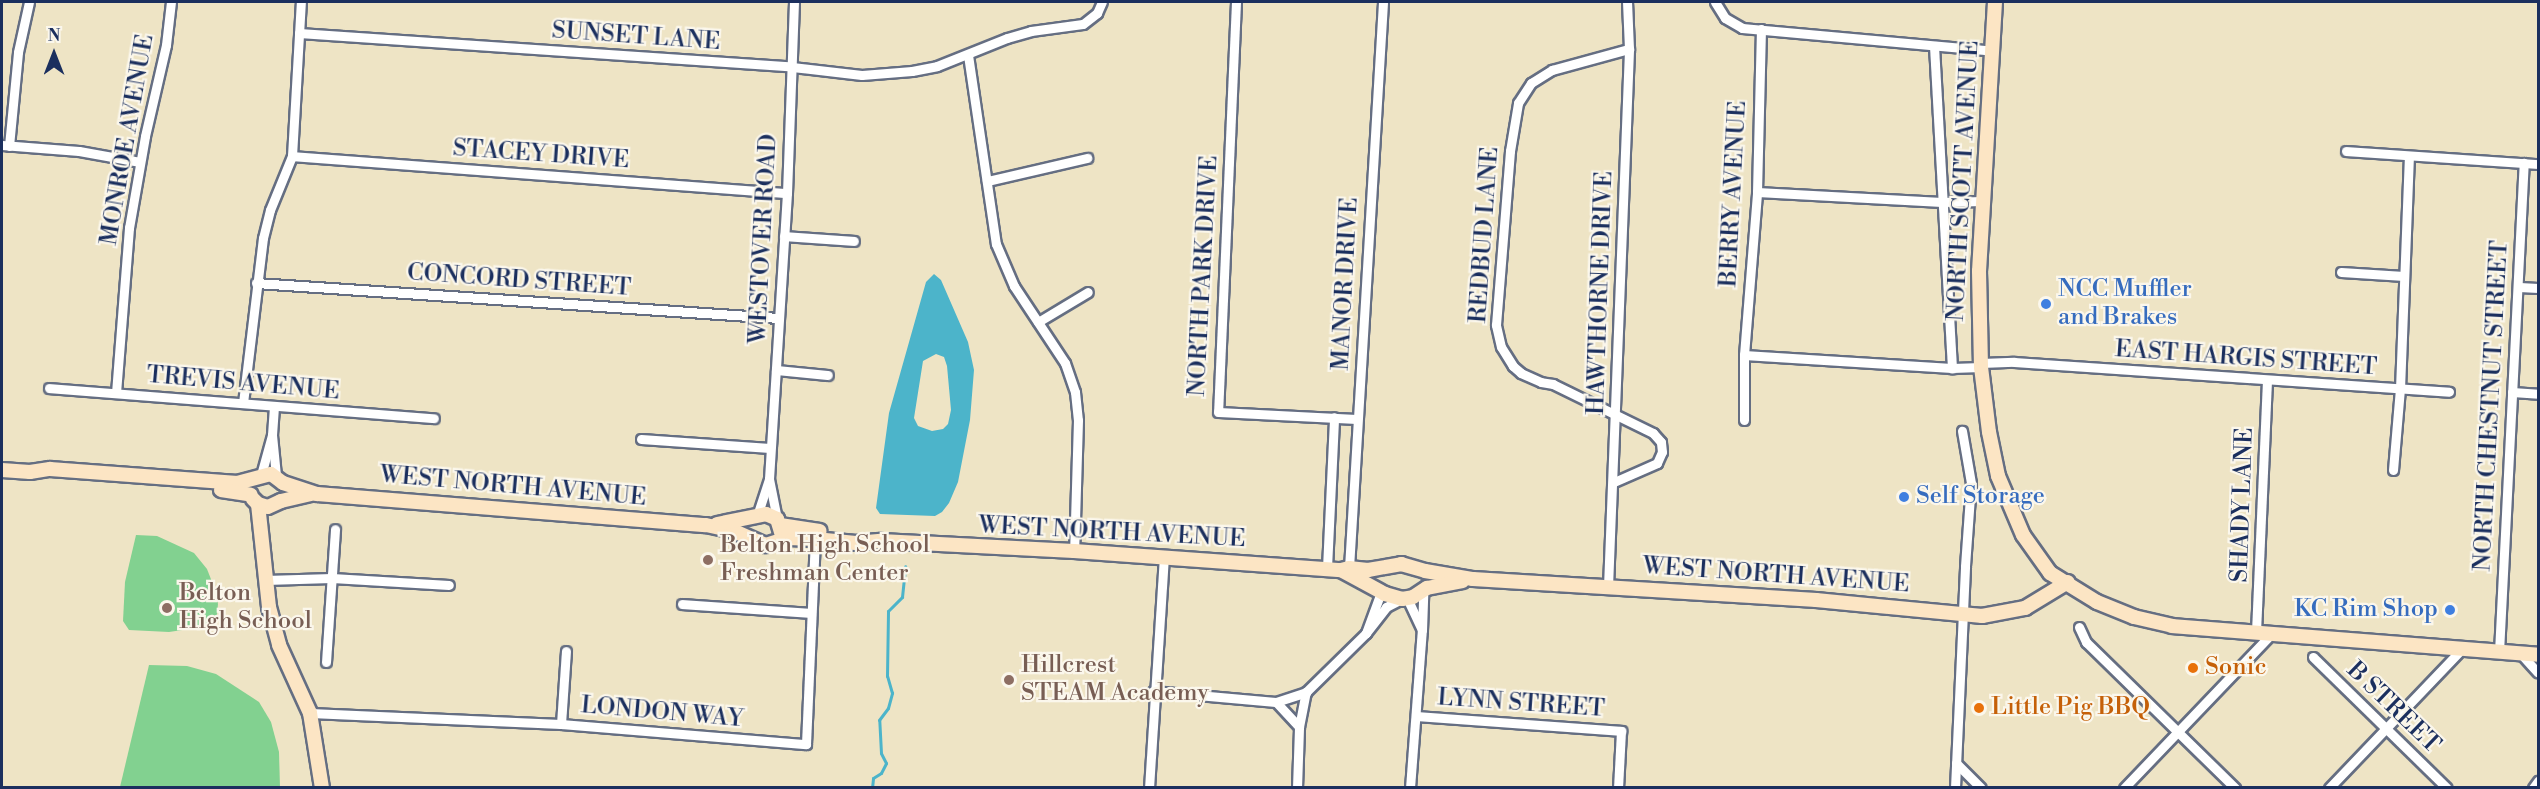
<!DOCTYPE html>
<style>
body{margin:0}
#map{position:relative;width:2540px;height:789px;overflow:hidden;background:#eee4c5;font-family:"Libre Bodoni",serif}
div>[style]{position:absolute}
[style*='--x']{left:calc(var(--x)*1px);top:calc(var(--y)*1px);width:calc(var(--w)*1px);rotate:calc(var(--a)*1deg)}
.green>*{inset:0;background:#82d190}
.water>*{inset:0;background:#4cb4ca}
.stream>*{height:3px;margin:-1.5px;padding:0 1.5px;transform-origin:1.5px;border-radius:1.5px;background:#4cb4ca}
.roads{filter:drop-shadow(2px 0 #656e82) drop-shadow(-2px 0 #656e82) drop-shadow(0 2px #656e82) drop-shadow(0 -2px #656e82)}
.street>*{height:9px;margin:-4.5px;padding:0 4.5px;transform-origin:4.5px;border-radius:4.5px;background:#fff}
.secondary>*{height:14px;margin:-7px;padding:0 7px;transform-origin:7px;border-radius:7px;background:#fce5c4}
.dots>*{width:16px;height:16px;translate:-50% -50%;box-sizing:border-box;border:3px solid #fbf7ec;border-radius:50%}
span{translate:-50% -50%;white-space:nowrap;text-align:center;line-height:1.15;-webkit-text-stroke:4.5px #fbf7ec;paint-order:stroke}
.street-label{font-size:24px;color:#1b2f5e}
.shop-label{font-size:24px;color:#366cbe}
.left{translate:0 -50%;text-align:left}
.right{translate:-100% -50%;text-align:right}
.education-label{font-size:24px;color:#785e54}
.food-label{font-size:24px;color:#c56008}
.frame{position:absolute;inset:0;border:3px solid #1b2f5e;pointer-events:none}
.north{position:absolute;left:24px;top:24px;width:60px;height:60px;-webkit-text-stroke:4px #fbf7ec;paint-order:stroke;rotate:0deg;font-size:16px;font-weight:700;line-height:24px;text-align:center;color:#1b2f5e}
.north::after{content:'';display:block;margin:auto;width:21px;height:27px;background:#1b2f5e;clip-path:polygon(50% 0,100% 100%,50% 72%,0 100%)}
</style>
<div id="map">
<div class="green">
<div style="clip-path:polygon(136px 535px,157px 536px,194px 553px,207px 569px,214px 587px,218px 604px,216px 625px,169px 632px,129px 630px,123px 621px,125px 582px)"></div>
<div style="clip-path:polygon(149px 665px,187px 666px,216px 674px,259px 702px,271px 722px,279px 752px,280px 787px,120px 787px)"></div>
</div>
<div class="water">
<div style="clip-path:polygon(evenodd,934px 274px,941px 280px,968px 342px,974px 370px,970px 420px,958px 482px,949px 503px,942px 512px,935px 516px,880px 514px,876px 508px,889px 413px,926px 282px,934px 274px,936px 354px,944px 357px,947px 366px,951px 410px,948px 424px,943px 429px,932px 431px,918px 426px,914px 418px,923px 361px,936px 354px)"></div>
</div>
<div class="stream">
<div style="--x:872;--y:788;--w:10;--a:-84"></div>
<div style="--x:873;--y:778;--w:9;--a:-32"></div>
<div style="--x:881;--y:773;--w:11;--a:-63"></div>
<div style="--x:886;--y:763;--w:11;--a:-117"></div>
<div style="--x:881;--y:753;--w:33;--a:-93"></div>
<div style="--x:879;--y:720;--w:15;--a:-53"></div>
<div style="--x:888;--y:708;--w:16;--a:-75"></div>
<div style="--x:892;--y:693;--w:18;--a:-106"></div>
<div style="--x:887;--y:676;--w:65;--a:-89.1"></div>
<div style="--x:888;--y:611;--w:20;--a:-45"></div>
<div style="--x:902;--y:597;--w:31;--a:-84"></div>
</div>
<div class="roads">
<div class="street">
<div style="--x:1236;--y:2;--w:410;--a:92.5"></div>
<div style="--x:1218;--y:412;--w:139;--a:2.9"></div>
<div style="--x:1715;--y:2;--w:19;--a:58"></div>
<div style="--x:1725;--y:18;--w:20;--a:30"></div>
<div style="--x:1742;--y:28;--w:252;--a:5.2"></div>
<div style="--x:299;--y:33;--w:494;--a:3.9"></div>
<div style="--x:792;--y:67;--w:70;--a:6.5"></div>
<div style="--x:862;--y:75;--w:50;--a:-4.6"></div>
<div style="--x:912;--y:71;--w:25;--a:-11"></div>
<div style="--x:937;--y:66;--w:75;--a:-21.8"></div>
<div style="--x:1007;--y:38;--w:25;--a:-16"></div>
<div style="--x:1031;--y:31;--w:52;--a:-7.7"></div>
<div style="--x:1083;--y:24;--w:18;--a:-38"></div>
<div style="--x:1097;--y:13;--w:12;--a:-66"></div>
<div style="--x:1934;--y:46;--w:323;--a:86.8"></div>
<div style="--x:968;--y:55;--w:191;--a:81.6"></div>
<div style="--x:996;--y:244;--w:46;--a:66.8"></div>
<div style="--x:1014;--y:286;--w:92;--a:56.5"></div>
<div style="--x:1065;--y:363;--w:31;--a:71"></div>
<div style="--x:1075;--y:392;--w:28;--a:84"></div>
<div style="--x:1078;--y:420;--w:131;--a:91.7"></div>
<div style="--x:2;--y:145;--w:77;--a:4.5"></div>
<div style="--x:79;--y:151;--w:62;--a:10.2"></div>
<div style="--x:9;--y:146;--w:94;--a:-84.5"></div>
<div style="--x:18;--y:52;--w:51;--a:-77.6"></div>
<div style="--x:2346;--y:151;--w:192;--a:3.9"></div>
<div style="--x:292;--y:156;--w:496;--a:4.3"></div>
<div style="--x:987;--y:181;--w:103;--a:-13"></div>
<div style="--x:1757;--y:192;--w:185;--a:3.1"></div>
<div style="--x:1942;--y:202;--w:41;--a:-1.4"></div>
<div style="--x:784;--y:236;--w:70;--a:4.1"></div>
<div style="--x:2341;--y:272;--w:63;--a:3.6"></div>
<div style="--x:256;--y:283;--w:524;--a:3.83"></div>
<div style="--x:2519;--y:287;--w:19;--a:3"></div>
<div style="--x:1038;--y:322;--w:58;--a:-31"></div>
<div style="--x:1744;--y:355;--w:208;--a:3.6"></div>
<div style="--x:1952;--y:368;--w:29;--a:-2"></div>
<div style="--x:1981;--y:363;--w:33;--a:-2"></div>
<div style="--x:2014;--y:362;--w:436;--a:3.9"></div>
<div style="--x:776;--y:370;--w:52;--a:5.5"></div>
<div style="--x:49;--y:388;--w:386;--a:4.5"></div>
<div style="--x:2512;--y:392;--w:26;--a:4"></div>
<div style="--x:116;--y:393;--w:166;--a:-85.5"></div>
<div style="--x:129;--y:228;--w:93;--a:-80.1"></div>
<div style="--x:145;--y:136;--w:93;--a:-77"></div>
<div style="--x:166;--y:45;--w:43;--a:-83.4"></div>
<div style="--x:243;--y:403;--w:166;--a:-83.1"></div>
<div style="--x:263;--y:238;--w:29;--a:-76"></div>
<div style="--x:270;--y:210;--w:58;--a:-67.8"></div>
<div style="--x:292;--y:156;--w:154;--a:-86.7"></div>
<div style="--x:1744;--y:420;--w:65;--a:-90"></div>
<div style="--x:1744;--y:355;--w:164;--a:-85.4"></div>
<div style="--x:1757;--y:192;--w:163;--a:-88.6"></div>
<div style="--x:272;--y:435;--w:29;--a:-86"></div>
<div style="--x:641;--y:439;--w:129;--a:4"></div>
<div style="--x:2393;--y:470;--w:81;--a:-85.1"></div>
<div style="--x:2400;--y:389;--w:233;--a:-87.8"></div>
<div style="--x:261;--y:475;--w:41;--a:-74.6"></div>
<div style="--x:272;--y:435;--w:41;--a:84.4"></div>
<div style="--x:769;--y:479;--w:41;--a:78.7"></div>
<div style="--x:1614;--y:482;--w:47;--a:-23.8"></div>
<div style="--x:1657;--y:463;--w:12;--a:-66"></div>
<div style="--x:1662;--y:452;--w:10;--a:-96"></div>
<div style="--x:1661;--y:442;--w:12;--a:-132"></div>
<div style="--x:1653;--y:433;--w:111;--a:-153.9"></div>
<div style="--x:1553;--y:384;--w:12;--a:-171"></div>
<div style="--x:1541;--y:382;--w:22;--a:-156"></div>
<div style="--x:1521;--y:373;--w:11;--a:-139"></div>
<div style="--x:1513;--y:366;--w:22;--a:-122"></div>
<div style="--x:1501;--y:347;--w:23;--a:-103"></div>
<div style="--x:1496;--y:325;--w:175;--a:-85.4"></div>
<div style="--x:1510;--y:151;--w:49;--a:-80.5"></div>
<div style="--x:1518;--y:103;--w:24;--a:-57"></div>
<div style="--x:1531;--y:83;--w:25;--a:-32"></div>
<div style="--x:1552;--y:70;--w:80;--a:-15.3"></div>
<div style="--x:757;--y:516;--w:39;--a:-72"></div>
<div style="--x:769;--y:479;--w:287;--a:-86.4"></div>
<div style="--x:787;--y:193;--w:191;--a:-87.9"></div>
<div style="--x:1327;--y:568;--w:151;--a:-87.3"></div>
<div style="--x:1349;--y:568;--w:567;--a:-86.56"></div>
<div style="--x:265;--y:580;--w:67;--a:-1.7"></div>
<div style="--x:332;--y:578;--w:117;--a:3.4"></div>
<div style="--x:1608;--y:587;--w:538;--a:-87.76"></div>
<div style="--x:1629;--y:49;--w:47;--a:-92.4"></div>
<div style="--x:1381;--y:592;--w:44;--a:110.1"></div>
<div style="--x:1366;--y:633;--w:33;--a:-52"></div>
<div style="--x:1386;--y:607;--w:18;--a:-27"></div>
<div style="--x:1407;--y:598;--w:35;--a:65"></div>
<div style="--x:1422;--y:630;--w:38;--a:-88"></div>
<div style="--x:682;--y:604;--w:129;--a:4"></div>
<div style="--x:2079;--y:627;--w:17;--a:65"></div>
<div style="--x:2086;--y:642;--w:209;--a:44.4"></div>
<div style="--x:2256;--y:632;--w:252;--a:-87.5"></div>
<div style="--x:2499;--y:652;--w:490;--a:-87.1"></div>
<div style="--x:2521;--y:654;--w:25;--a:48"></div>
<div style="--x:2313;--y:657;--w:187;--a:44.4"></div>
<div style="--x:326;--y:662;--w:133;--a:-86.1"></div>
<div style="--x:1153;--y:691;--w:123;--a:5.1"></div>
<div style="--x:1276;--y:702;--w:32;--a:-18"></div>
<div style="--x:1306;--y:692;--w:84;--a:-44.5"></div>
<div style="--x:1276;--y:702;--w:34;--a:47"></div>
<div style="--x:310;--y:713;--w:251;--a:2.5"></div>
<div style="--x:561;--y:724;--w:246;--a:4.7"></div>
<div style="--x:806;--y:744;--w:205;--a:-87.5"></div>
<div style="--x:1417;--y:716;--w:205;--a:4.2"></div>
<div style="--x:1621;--y:731;--w:57;--a:93"></div>
<div style="--x:561;--y:724;--w:73;--a:-86.1"></div>
<div style="--x:1956;--y:763;--w:35;--a:45"></div>
<div style="--x:1149;--y:788;--w:231;--a:-86.3"></div>
<div style="--x:1297;--y:788;--w:61;--a:-88.1"></div>
<div style="--x:1299;--y:727;--w:36;--a:-79"></div>
<div style="--x:1410;--y:788;--w:158;--a:-85.7"></div>
<div style="--x:1955;--y:788;--w:222;--a:-87.4"></div>
<div style="--x:1965;--y:566;--w:83;--a:-85.9"></div>
<div style="--x:1971;--y:483;--w:53;--a:-99.8"></div>
<div style="--x:2124;--y:788;--w:214;--a:-46.3"></div>
<div style="--x:2329;--y:788;--w:192;--a:-46.3"></div>
<div style="--x:2533;--y:788;--w:9;--a:-54"></div>
</div>
<div class="secondary">
<div style="--x:1995;--y:2;--w:269;--a:93.4"></div>
<div style="--x:1979;--y:271;--w:96;--a:88.8"></div>
<div style="--x:1981;--y:367;--w:65;--a:83"></div>
<div style="--x:1989;--y:432;--w:45;--a:78.4"></div>
<div style="--x:1998;--y:476;--w:64;--a:67"></div>
<div style="--x:2023;--y:535;--w:47;--a:54.6"></div>
<div style="--x:2050;--y:573;--w:55;--a:31.7"></div>
<div style="--x:2097;--y:602;--w:40;--a:22"></div>
<div style="--x:2134;--y:617;--w:39;--a:13"></div>
<div style="--x:2172;--y:626;--w:367;--a:4.5"></div>
<div style="--x:2;--y:470;--w:28;--a:4"></div>
<div style="--x:30;--y:472;--w:20;--a:-9"></div>
<div style="--x:50;--y:469;--w:188;--a:4.3"></div>
<div style="--x:237;--y:483;--w:35;--a:-15"></div>
<div style="--x:271;--y:474;--w:15;--a:37"></div>
<div style="--x:283;--y:483;--w:36;--a:18"></div>
<div style="--x:317;--y:494;--w:390;--a:4.6"></div>
<div style="--x:706;--y:525;--w:29;--a:12"></div>
<div style="--x:734;--y:531;--w:35;--a:24"></div>
<div style="--x:766;--y:545;--w:23;--a:-18"></div>
<div style="--x:788;--y:538;--w:27;--a:2"></div>
<div style="--x:815;--y:539;--w:41;--a:5.6"></div>
<div style="--x:856;--y:543;--w:25;--a:-5"></div>
<div style="--x:881;--y:541;--w:193;--a:3"></div>
<div style="--x:1074;--y:551;--w:268;--a:4.1"></div>
<div style="--x:1341;--y:570;--w:8;--a:-14"></div>
<div style="--x:1349;--y:568;--w:19;--a:6"></div>
<div style="--x:1368;--y:570;--w:34;--a:-10"></div>
<div style="--x:1401;--y:564;--w:25;--a:16"></div>
<div style="--x:1425;--y:571;--w:49;--a:9.5"></div>
<div style="--x:1473;--y:579;--w:344;--a:3.5"></div>
<div style="--x:1816;--y:600;--w:167;--a:5.5"></div>
<div style="--x:1982;--y:616;--w:44;--a:-10.5"></div>
<div style="--x:2025;--y:608;--w:50;--a:-31.2"></div>
<div style="--x:221;--y:490;--w:30;--a:9"></div>
<div style="--x:253;--y:499;--w:7;--a:45"></div>
<div style="--x:258;--y:504;--w:10;--a:17"></div>
<div style="--x:268;--y:507;--w:14;--a:-25"></div>
<div style="--x:281;--y:501;--w:32;--a:-13"></div>
<div style="--x:258;--y:504;--w:104;--a:83.9"></div>
<div style="--x:269;--y:607;--w:39;--a:75"></div>
<div style="--x:279;--y:645;--w:75;--a:65.5"></div>
<div style="--x:310;--y:713;--w:76;--a:80.9"></div>
<div style="--x:717;--y:524;--w:50;--a:-11.5"></div>
<div style="--x:766;--y:514;--w:12;--a:24"></div>
<div style="--x:777;--y:519;--w:14;--a:73"></div>
<div style="--x:780;--y:525;--w:40;--a:8.5"></div>
<div style="--x:1341;--y:570;--w:50;--a:28.6"></div>
<div style="--x:1385;--y:594;--w:18;--a:16"></div>
<div style="--x:1402;--y:599;--w:11;--a:-10"></div>
<div style="--x:1413;--y:597;--w:17;--a:-33"></div>
<div style="--x:1427;--y:588;--w:36;--a:-11"></div>
</div>
</div>
<div class="dots">
<div style="left:2046px;top:304px;background:#3f7fe0"></div>
<div style="left:1904px;top:497px;background:#3f7fe0"></div>
<div style="left:708px;top:560px;background:#8d6e63"></div>
<div style="left:167px;top:608px;background:#8d6e63"></div>
<div style="left:2450px;top:610px;background:#3f7fe0"></div>
<div style="left:2193px;top:668px;background:#e8710a"></div>
<div style="left:1009px;top:680px;background:#8d6e63"></div>
<div style="left:1979px;top:708px;background:#e8710a"></div>
</div>
<div class="street-label">
<span style="left:636px;top:37px;rotate:4deg">SUNSET LANE</span>
<span style="left:128px;top:140px;rotate:-80deg">MONROE AVENUE</span>
<span style="left:541px;top:155px;rotate:4deg">STACEY DRIVE</span>
<span style="left:1964px;top:181px;rotate:-87deg">NORTH SCOTT AVENUE</span>
<span style="left:1734px;top:194px;rotate:-87deg">BERRY AVENUE</span>
<span style="left:1485px;top:235px;rotate:-86deg">REDBUD LANE</span>
<span style="left:764px;top:239px;rotate:-87deg">WESTOVER ROAD</span>
<span style="left:1204px;top:276px;rotate:-87deg">NORTH PARK DRIVE</span>
<span style="left:519px;top:281px;rotate:4deg">CONCORD STREET</span>
<span style="left:1346px;top:284px;rotate:-87deg">MANOR DRIVE</span>
<span style="left:1601px;top:293px;rotate:-88deg">HAWTHORNE DRIVE</span>
<span style="left:2246px;top:359px;rotate:4deg">EAST HARGIS STREET</span>
<span style="left:243px;top:384px;rotate:5deg">TREVIS AVENUE</span>
<span style="left:2492px;top:406px;rotate:-87deg">NORTH CHESTNUT STREET</span>
<span style="left:513px;top:487px;rotate:5deg">WEST NORTH AVENUE</span>
<span style="left:2243px;top:505px;rotate:-88deg">SHADY LANE</span>
<span style="left:1112px;top:533px;rotate:3deg">WEST NORTH AVENUE</span>
<span style="left:1776px;top:576px;rotate:4deg">WEST NORTH AVENUE</span>
<span style="left:1521px;top:704px;rotate:4deg">LYNN STREET</span>
<span style="left:2393px;top:708px;rotate:44deg">B STREET</span>
<span style="left:662px;top:713px;rotate:5deg">LONDON WAY</span>
</div>
<div class="shop-label">
<span class="left" style="left:2058px;top:304px">NCC Muffler<br>and Brakes</span>
<span class="left" style="left:1916px;top:497px">Self Storage</span>
<span class="right" style="left:2438px;top:610px">KC Rim Shop</span>
</div>
<div class="education-label">
<span class="left" style="left:720px;top:560px">Belton High School<br>Freshman Center</span>
<span class="left" style="left:179px;top:608px">Belton<br>High School</span>
<span class="left" style="left:1021px;top:680px">Hillcrest<br>STEAM Academy</span>
</div>
<div class="food-label">
<span class="left" style="left:2205px;top:668px">Sonic</span>
<span class="left" style="left:1991px;top:708px">Little Pig BBQ</span>
</div>
<div class="frame"></div>
<div class="north">N</div>
</div>
